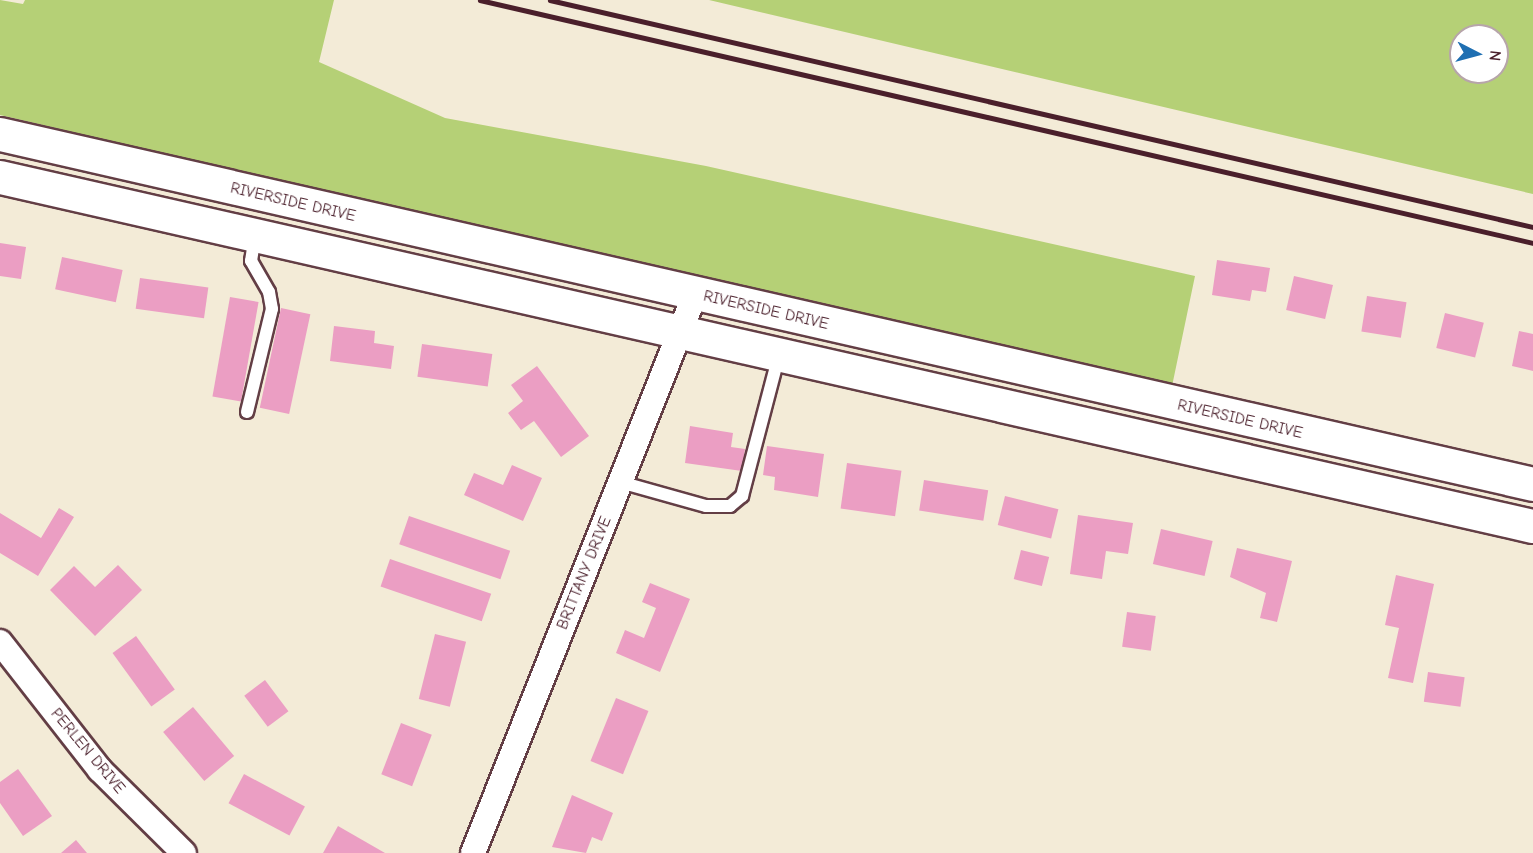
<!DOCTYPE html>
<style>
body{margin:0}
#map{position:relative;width:1533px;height:853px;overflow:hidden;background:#f3ebd7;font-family:"Comic Neue",sans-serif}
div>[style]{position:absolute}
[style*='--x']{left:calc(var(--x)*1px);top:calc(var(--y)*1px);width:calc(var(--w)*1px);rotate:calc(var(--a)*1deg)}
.green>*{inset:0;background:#b5d076}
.building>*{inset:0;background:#eb9ec3;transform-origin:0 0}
.roads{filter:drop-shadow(2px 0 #633e45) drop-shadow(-2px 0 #633e45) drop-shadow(0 2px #633e45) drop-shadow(0 -2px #633e45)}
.lane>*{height:12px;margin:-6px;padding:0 6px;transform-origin:6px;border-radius:6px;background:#fff}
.street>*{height:24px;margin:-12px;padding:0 12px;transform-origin:12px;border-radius:12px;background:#fff}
.secondary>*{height:33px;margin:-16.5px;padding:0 16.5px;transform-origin:16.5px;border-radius:16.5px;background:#fff}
.rail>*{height:4.5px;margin:-2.25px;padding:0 2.25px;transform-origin:2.25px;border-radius:2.25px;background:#4a1f2b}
span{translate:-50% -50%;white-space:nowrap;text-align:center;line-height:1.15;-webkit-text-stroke:5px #fff;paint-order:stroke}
.street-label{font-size:16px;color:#4a1f2b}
.north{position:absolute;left:1449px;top:24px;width:60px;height:60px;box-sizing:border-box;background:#fff;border:2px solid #b7a5aa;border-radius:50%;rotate:96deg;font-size:16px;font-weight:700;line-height:24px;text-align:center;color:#4a1f2b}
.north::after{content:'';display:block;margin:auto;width:21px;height:27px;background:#1f6fb2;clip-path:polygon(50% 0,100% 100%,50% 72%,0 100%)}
</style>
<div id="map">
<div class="green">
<div style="clip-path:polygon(0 0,23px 4px,25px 0,334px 0,319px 62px,445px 118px,706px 166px,1195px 276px,1171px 391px,0 115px)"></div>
<div style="clip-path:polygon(evenodd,709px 0,1533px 0,1533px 194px,709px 0,1461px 36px,1497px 36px,1497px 72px,1461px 72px,1461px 36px)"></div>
</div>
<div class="building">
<div style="clip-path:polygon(0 243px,26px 247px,21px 279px,0 276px)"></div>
<div style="left:62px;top:257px;width:62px;height:33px;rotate:12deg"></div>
<div style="clip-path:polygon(1217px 260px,1270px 268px,1266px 292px,1252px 290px,1250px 301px,1212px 295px)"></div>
<div style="left:1294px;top:276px;width:40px;height:35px;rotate:13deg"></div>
<div style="left:140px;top:278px;width:69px;height:31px;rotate:8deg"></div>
<div style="left:1367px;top:296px;width:40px;height:36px;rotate:9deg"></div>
<div style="left:230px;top:297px;width:29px;height:101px;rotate:10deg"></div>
<div style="left:281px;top:308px;width:30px;height:102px;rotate:12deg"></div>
<div style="left:1445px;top:313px;width:40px;height:36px;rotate:14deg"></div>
<div style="clip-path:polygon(334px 326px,375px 331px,374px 343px,394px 346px,391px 369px,330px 361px)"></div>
<div style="clip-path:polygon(1519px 331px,1533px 334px,1533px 371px,1512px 366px)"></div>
<div style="left:422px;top:344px;width:71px;height:33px;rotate:8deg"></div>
<div style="clip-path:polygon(537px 366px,589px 436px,561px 457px,534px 421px,521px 430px,508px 413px,523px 401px,511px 385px)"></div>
<div style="clip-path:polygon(690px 426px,733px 433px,731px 447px,745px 449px,742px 471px,685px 463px)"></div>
<div style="clip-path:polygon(767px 446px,824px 454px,818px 497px,774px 490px,775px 477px,763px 475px)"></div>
<div style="left:847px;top:463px;width:55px;height:46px;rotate:8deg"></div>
<div style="clip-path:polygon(512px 465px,542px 478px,523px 521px,464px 495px,474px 473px,503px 485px)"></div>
<div style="left:924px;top:480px;width:65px;height:31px;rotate:9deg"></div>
<div style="left:1005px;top:496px;width:55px;height:30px;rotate:14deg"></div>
<div style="clip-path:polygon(59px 508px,74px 517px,38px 576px,0 553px,0 513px,41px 538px)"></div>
<div style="clip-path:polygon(1078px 515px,1133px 523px,1128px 554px,1106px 551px,1102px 579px,1070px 574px)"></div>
<div style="left:409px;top:516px;width:107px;height:30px;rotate:19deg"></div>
<div style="left:1161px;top:529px;width:53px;height:36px;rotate:13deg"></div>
<div style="clip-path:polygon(1237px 548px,1292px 561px,1277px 622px,1260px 618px,1266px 593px,1230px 577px)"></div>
<div style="left:1021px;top:550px;width:29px;height:30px;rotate:14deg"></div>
<div style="left:390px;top:559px;width:107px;height:29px;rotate:19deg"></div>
<div style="clip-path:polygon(118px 565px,142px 590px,95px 636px,50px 590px,74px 566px,95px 587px)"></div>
<div style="clip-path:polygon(1396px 575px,1434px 584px,1413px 683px,1388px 678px,1399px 628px,1385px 625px)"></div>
<div style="clip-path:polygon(650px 583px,690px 599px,660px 672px,616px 653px,625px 630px,644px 638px,656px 608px,642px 602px)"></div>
<div style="left:1127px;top:612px;width:29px;height:35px;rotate:8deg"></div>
<div style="left:435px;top:634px;width:32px;height:67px;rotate:14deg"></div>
<div style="left:136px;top:636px;width:66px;height:29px;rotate:54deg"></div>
<div style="left:1428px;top:672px;width:37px;height:30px;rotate:8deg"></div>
<div style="left:265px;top:680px;width:39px;height:26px;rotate:53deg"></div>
<div style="left:616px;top:698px;width:35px;height:68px;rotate:22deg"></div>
<div style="left:193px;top:707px;width:64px;height:39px;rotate:50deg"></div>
<div style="left:401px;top:723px;width:33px;height:55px;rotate:21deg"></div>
<div style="clip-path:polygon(18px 769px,52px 816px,23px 836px,0 803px,0 782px)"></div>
<div style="left:244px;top:774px;width:69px;height:33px;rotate:28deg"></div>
<div style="clip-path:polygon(572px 795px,613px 813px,602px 841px,592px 837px,586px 853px,552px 847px)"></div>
<div style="clip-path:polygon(338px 826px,385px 853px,323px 853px)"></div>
<div style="clip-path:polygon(76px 840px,87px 853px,61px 853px)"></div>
</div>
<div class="roads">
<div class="lane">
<div style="--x:247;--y:412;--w:106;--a:-76.4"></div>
<div style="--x:272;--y:309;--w:17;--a:-100"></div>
<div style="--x:269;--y:292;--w:36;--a:-120"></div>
<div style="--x:251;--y:261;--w:25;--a:-81"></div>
<div style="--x:620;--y:482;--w:89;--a:15.6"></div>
<div style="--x:706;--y:506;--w:24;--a:0"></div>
<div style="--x:730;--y:506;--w:16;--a:-40"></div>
<div style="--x:742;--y:496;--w:146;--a:-75.3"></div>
</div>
<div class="street">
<div style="--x:0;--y:642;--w:162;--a:52"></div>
<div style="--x:100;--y:770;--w:118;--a:44.7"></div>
<div style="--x:473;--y:853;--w:601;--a:-68.34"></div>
</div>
<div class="secondary">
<div style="--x:0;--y:134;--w:1572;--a:12.86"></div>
<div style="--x:0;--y:177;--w:1572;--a:12.83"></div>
</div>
</div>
<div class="rail">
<div style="--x:480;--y:0;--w:1081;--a:12.99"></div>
<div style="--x:550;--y:0;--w:1009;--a:13"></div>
</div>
<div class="street-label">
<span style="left:293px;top:202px;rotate:13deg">RIVERSIDE DRIVE</span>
<span style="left:766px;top:310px;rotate:13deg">RIVERSIDE DRIVE</span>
<span style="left:1240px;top:419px;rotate:13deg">RIVERSIDE DRIVE</span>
<span style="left:584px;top:573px;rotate:-68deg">BRITTANY DRIVE</span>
<span style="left:88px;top:751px;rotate:50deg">PERLEN DRIVE</span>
</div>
<div class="north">N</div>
</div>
